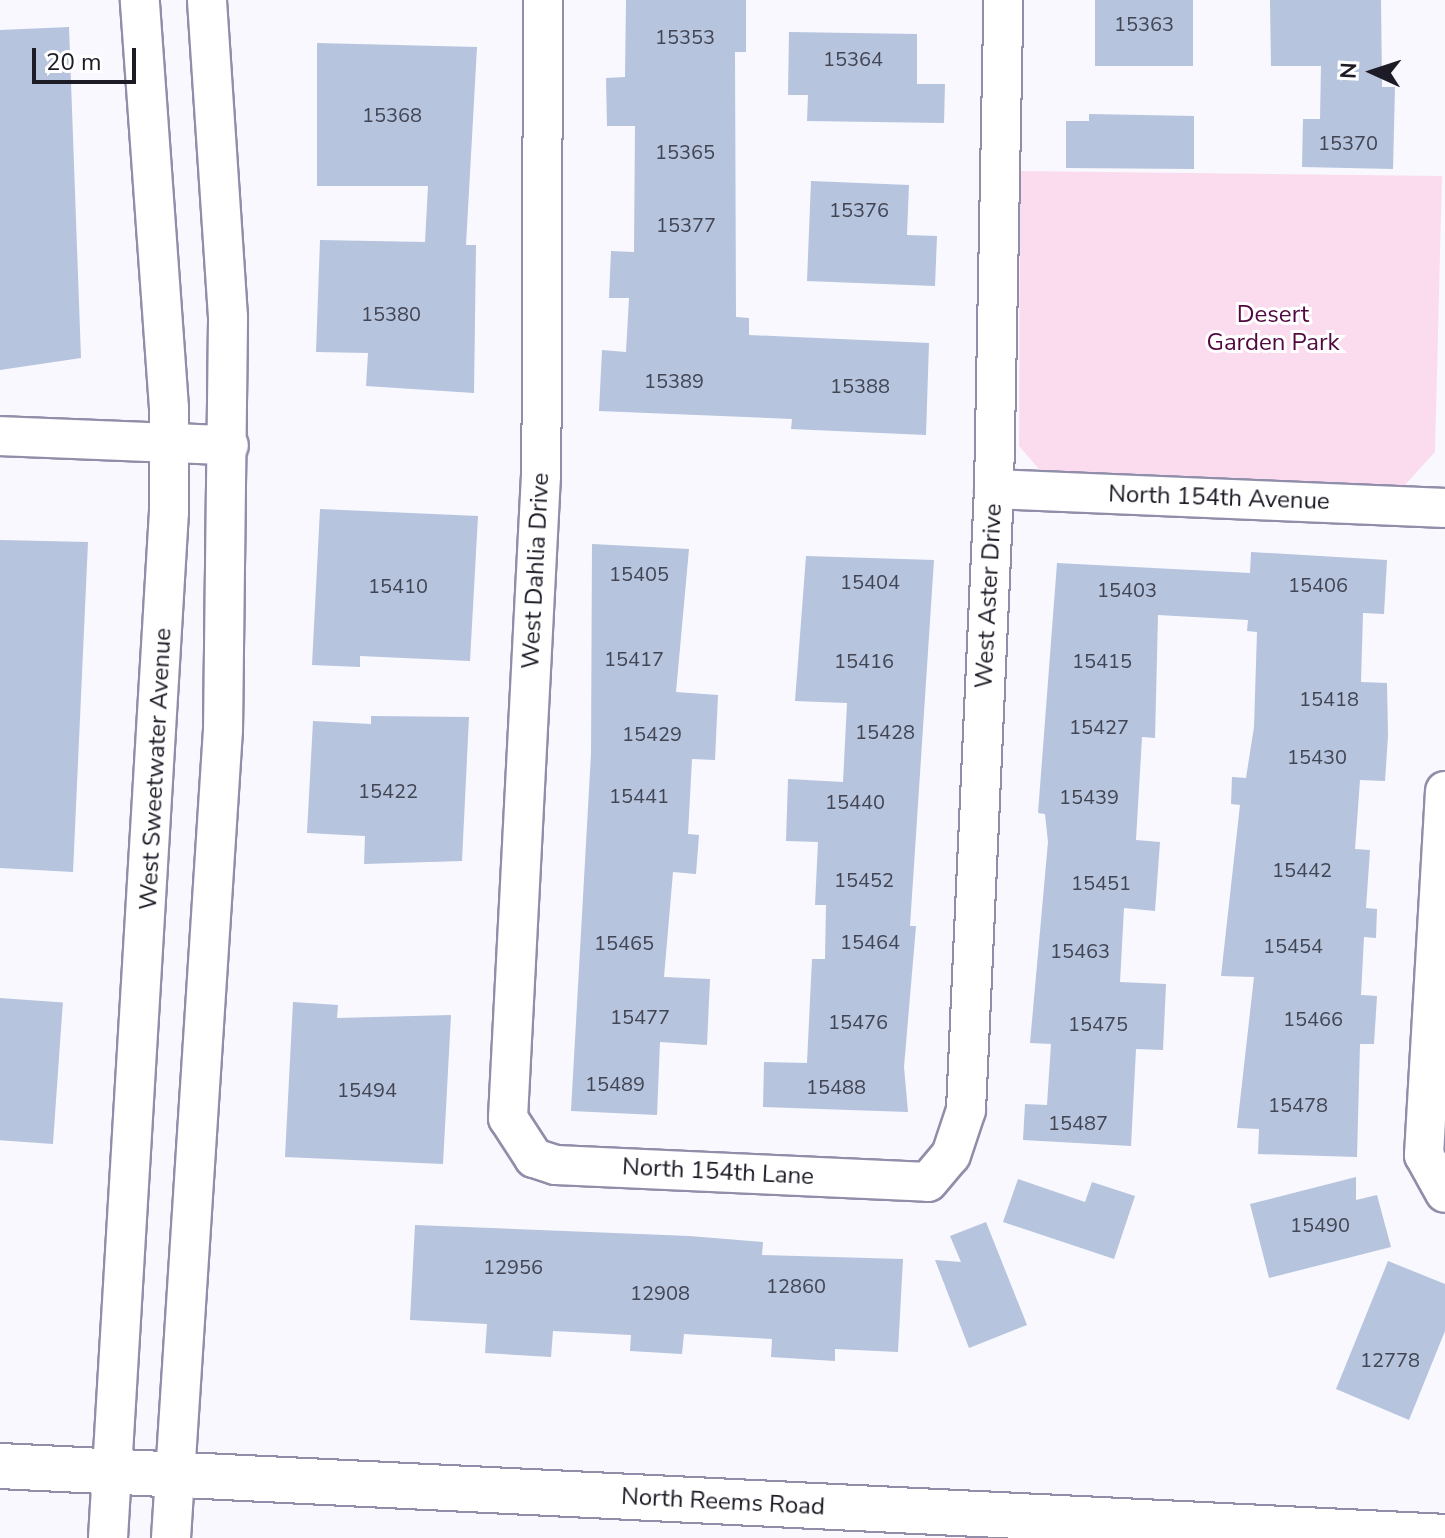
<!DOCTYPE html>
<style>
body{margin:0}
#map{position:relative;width:1445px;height:1538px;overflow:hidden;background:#f8f8fe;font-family:"Nunito Sans",sans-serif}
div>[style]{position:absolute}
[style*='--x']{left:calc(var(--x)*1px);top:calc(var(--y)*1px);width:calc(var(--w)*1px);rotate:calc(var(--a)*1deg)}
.green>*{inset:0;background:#fbdcef}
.building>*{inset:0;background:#b6c4de;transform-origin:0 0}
.roads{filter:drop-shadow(2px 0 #908ea9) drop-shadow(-2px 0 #908ea9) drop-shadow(0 2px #908ea9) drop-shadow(0 -2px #908ea9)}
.minor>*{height:38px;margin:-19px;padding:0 19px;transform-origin:19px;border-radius:19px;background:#fff}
.major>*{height:44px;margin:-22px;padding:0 22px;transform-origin:22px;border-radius:22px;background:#fff}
span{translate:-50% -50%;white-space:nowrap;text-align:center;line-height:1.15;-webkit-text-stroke:6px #fff;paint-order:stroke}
.number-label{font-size:20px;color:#424554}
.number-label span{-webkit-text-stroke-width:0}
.park-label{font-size:24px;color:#51093f}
.street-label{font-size:24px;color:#1c1b26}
.north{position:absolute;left:1333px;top:32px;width:80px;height:80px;-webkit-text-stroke:6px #fff;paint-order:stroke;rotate:273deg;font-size:22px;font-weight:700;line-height:32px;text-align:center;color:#1c1b26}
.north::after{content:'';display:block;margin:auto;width:28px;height:36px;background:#1c1b26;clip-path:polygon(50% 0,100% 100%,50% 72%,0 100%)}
.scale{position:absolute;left:32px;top:48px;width:104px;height:36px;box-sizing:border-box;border:4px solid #1c1b26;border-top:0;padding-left:10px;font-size:24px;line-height:28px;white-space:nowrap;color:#1c1b26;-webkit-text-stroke:6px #fff;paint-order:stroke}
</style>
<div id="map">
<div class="green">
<div style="clip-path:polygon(1020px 171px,1442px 176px,1435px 452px,1403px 487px,1044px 475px,1019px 446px)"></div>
</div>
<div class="building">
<div style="clip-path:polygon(626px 0,746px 0,746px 52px,735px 52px,736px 317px,749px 318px,749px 335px,929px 343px,926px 435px,791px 429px,792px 419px,599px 411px,602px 350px,626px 352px,629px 298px,609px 298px,611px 251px,634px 252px,635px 126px,607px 126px,606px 78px,625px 77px)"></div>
<div style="left:1095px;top:0;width:98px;height:66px"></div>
<div style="clip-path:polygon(1270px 0,1381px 0,1382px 87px,1395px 87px,1393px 169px,1302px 167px,1303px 119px,1320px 119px,1321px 66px,1271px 66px)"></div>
<div style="clip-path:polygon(69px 27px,81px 358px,0 370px,0 30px)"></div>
<div style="clip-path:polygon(789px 32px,917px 34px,917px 84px,945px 84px,944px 123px,807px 121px,808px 95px,788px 95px)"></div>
<div style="clip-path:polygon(317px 43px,477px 47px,466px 245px,476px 245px,474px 393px,366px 386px,368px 353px,316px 352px,320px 240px,425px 242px,428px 186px,317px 186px)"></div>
<div style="clip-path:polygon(1089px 114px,1194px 116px,1194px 169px,1066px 168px,1066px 121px,1089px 121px)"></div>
<div style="clip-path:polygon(811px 181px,909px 185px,907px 235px,937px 236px,935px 286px,807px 281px)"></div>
<div style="clip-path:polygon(320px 509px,478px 516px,470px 661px,360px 656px,360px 667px,312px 665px)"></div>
<div style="clip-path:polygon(0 540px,88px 542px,73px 872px,0 868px)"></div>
<div style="clip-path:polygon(592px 544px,689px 549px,676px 692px,718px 695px,715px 760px,692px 759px,688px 834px,699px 835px,696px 874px,673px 872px,664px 977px,710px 979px,707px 1045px,660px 1042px,657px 1115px,571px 1111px,591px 754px)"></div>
<div style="clip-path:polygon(1251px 552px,1387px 560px,1384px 614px,1363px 613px,1361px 682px,1387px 683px,1388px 736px,1385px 781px,1360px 780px,1355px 849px,1370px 850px,1366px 908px,1377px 909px,1376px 938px,1364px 937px,1361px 995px,1377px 996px,1374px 1044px,1360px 1044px,1357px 1157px,1258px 1154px,1259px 1129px,1237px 1128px,1254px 977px,1221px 976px,1240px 805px,1231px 804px,1232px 777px,1246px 778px,1254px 727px,1257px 632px,1247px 631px,1248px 620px,1158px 615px,1155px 738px,1142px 737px,1136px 840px,1160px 842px,1155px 911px,1124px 908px,1120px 982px,1166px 984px,1163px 1050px,1136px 1049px,1131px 1146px,1023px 1140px,1025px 1104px,1047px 1105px,1051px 1044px,1030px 1043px,1048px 842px,1045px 814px,1038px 813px,1057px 563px,1250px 573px)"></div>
<div style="clip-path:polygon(806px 556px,934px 560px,910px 926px,916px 926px,904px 1067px,908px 1112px,763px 1107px,764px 1062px,807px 1063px,812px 959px,825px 959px,826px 905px,815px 905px,818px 842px,786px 841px,788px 779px,843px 782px,847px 703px,795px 701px)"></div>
<div style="clip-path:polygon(371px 716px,469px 717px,462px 861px,364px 864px,365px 836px,307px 833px,313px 721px,371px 724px)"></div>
<div style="left:0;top:998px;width:63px;height:142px;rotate:4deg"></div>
<div style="clip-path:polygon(293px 1002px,338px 1005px,337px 1018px,451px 1015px,443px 1164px,285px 1157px)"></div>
<div style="clip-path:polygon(1356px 1177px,1356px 1200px,1377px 1195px,1391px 1247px,1269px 1278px,1250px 1204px)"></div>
<div style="clip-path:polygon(1018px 1179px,1085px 1202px,1092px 1182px,1135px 1196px,1114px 1259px,1003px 1222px)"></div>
<div style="clip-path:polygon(986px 1222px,1027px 1325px,969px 1348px,935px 1260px,961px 1262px,950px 1236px)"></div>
<div style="clip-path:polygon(415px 1225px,689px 1236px,763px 1242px,762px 1255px,903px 1259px,898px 1352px,835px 1349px,835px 1361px,771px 1357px,772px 1339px,684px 1334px,682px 1354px,630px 1351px,631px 1335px,553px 1331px,551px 1357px,485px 1353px,487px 1324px,410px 1320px)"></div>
<div style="clip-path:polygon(1388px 1261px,1445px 1284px,1445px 1331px,1409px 1420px,1336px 1389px)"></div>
</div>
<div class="roads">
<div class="minor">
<div style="--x:543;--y:0;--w:475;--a:90.2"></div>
<div style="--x:541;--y:475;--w:644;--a:92.94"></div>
<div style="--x:508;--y:1118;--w:48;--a:57"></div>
<div style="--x:534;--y:1158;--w:23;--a:18"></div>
<div style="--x:556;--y:1165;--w:372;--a:2.6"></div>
<div style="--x:928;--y:1182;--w:35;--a:-50"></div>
<div style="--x:951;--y:1155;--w:47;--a:-71.6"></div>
<div style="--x:966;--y:1110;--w:622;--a:-87.42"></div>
<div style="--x:994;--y:489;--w:489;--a:-88.9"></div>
<div style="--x:0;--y:436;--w:229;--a:2.3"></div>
<div style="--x:994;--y:489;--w:451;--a:2.4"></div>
<div style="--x:1445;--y:791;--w:365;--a:93.3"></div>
<div style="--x:1424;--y:1155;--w:43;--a:61.1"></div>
<div style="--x:108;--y:1538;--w:1028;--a:-86.6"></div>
<div style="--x:169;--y:512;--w:104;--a:-90"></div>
<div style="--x:169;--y:408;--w:409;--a:-94.1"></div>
<div style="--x:171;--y:1538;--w:810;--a:-86.32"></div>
<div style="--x:223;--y:730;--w:413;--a:-89.3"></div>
<div style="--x:228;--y:317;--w:318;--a:-93.8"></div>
</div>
<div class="major">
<div style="--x:0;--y:1466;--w:1447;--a:2.81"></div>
</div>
</div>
<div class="number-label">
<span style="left:1144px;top:24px">15363</span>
<span style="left:685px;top:37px">15353</span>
<span style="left:853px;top:59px">15364</span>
<span style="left:392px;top:115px">15368</span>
<span style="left:1348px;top:143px">15370</span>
<span style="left:685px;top:152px">15365</span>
<span style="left:859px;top:210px">15376</span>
<span style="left:686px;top:225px">15377</span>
<span style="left:391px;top:314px">15380</span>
<span style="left:674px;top:381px">15389</span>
<span style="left:860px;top:386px">15388</span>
<span style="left:639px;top:574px">15405</span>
<span style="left:870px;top:582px">15404</span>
<span style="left:1318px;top:585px">15406</span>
<span style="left:398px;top:586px">15410</span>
<span style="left:1127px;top:590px">15403</span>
<span style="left:634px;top:659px">15417</span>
<span style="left:864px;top:661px">15416</span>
<span style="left:1102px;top:661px">15415</span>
<span style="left:1329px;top:699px">15418</span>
<span style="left:1099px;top:727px">15427</span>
<span style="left:885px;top:732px">15428</span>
<span style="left:652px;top:734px">15429</span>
<span style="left:1317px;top:757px">15430</span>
<span style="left:388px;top:791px">15422</span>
<span style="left:639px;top:796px">15441</span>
<span style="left:1089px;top:797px">15439</span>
<span style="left:855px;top:802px">15440</span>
<span style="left:1302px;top:870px">15442</span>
<span style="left:864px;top:880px">15452</span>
<span style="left:1101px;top:883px">15451</span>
<span style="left:870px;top:942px">15464</span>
<span style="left:624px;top:943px">15465</span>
<span style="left:1293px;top:946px">15454</span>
<span style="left:1080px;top:951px">15463</span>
<span style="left:640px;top:1017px">15477</span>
<span style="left:1313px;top:1019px">15466</span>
<span style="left:858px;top:1022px">15476</span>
<span style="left:1098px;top:1024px">15475</span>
<span style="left:615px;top:1084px">15489</span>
<span style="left:836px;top:1087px">15488</span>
<span style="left:367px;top:1090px">15494</span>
<span style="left:1298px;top:1105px">15478</span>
<span style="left:1078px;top:1123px">15487</span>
<span style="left:1320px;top:1225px">15490</span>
<span style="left:513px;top:1267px">12956</span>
<span style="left:796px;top:1286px">12860</span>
<span style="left:660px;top:1293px">12908</span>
<span style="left:1390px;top:1360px">12778</span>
</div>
<div class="park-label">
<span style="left:1273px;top:329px">Desert<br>Garden Park</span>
</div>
<div class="street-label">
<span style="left:1219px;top:498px;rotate:2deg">North 154th Avenue</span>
<span style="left:536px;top:571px;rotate:-87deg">West Dahlia Drive</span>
<span style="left:989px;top:596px;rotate:-87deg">West Aster Drive</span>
<span style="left:156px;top:769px;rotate:-87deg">West Sweetwater Avenue</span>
<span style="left:718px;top:1172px;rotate:3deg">North 154th Lane</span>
<span style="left:723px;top:1502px;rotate:3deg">North Reems Road</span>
</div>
<div class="north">N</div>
<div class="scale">20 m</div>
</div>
